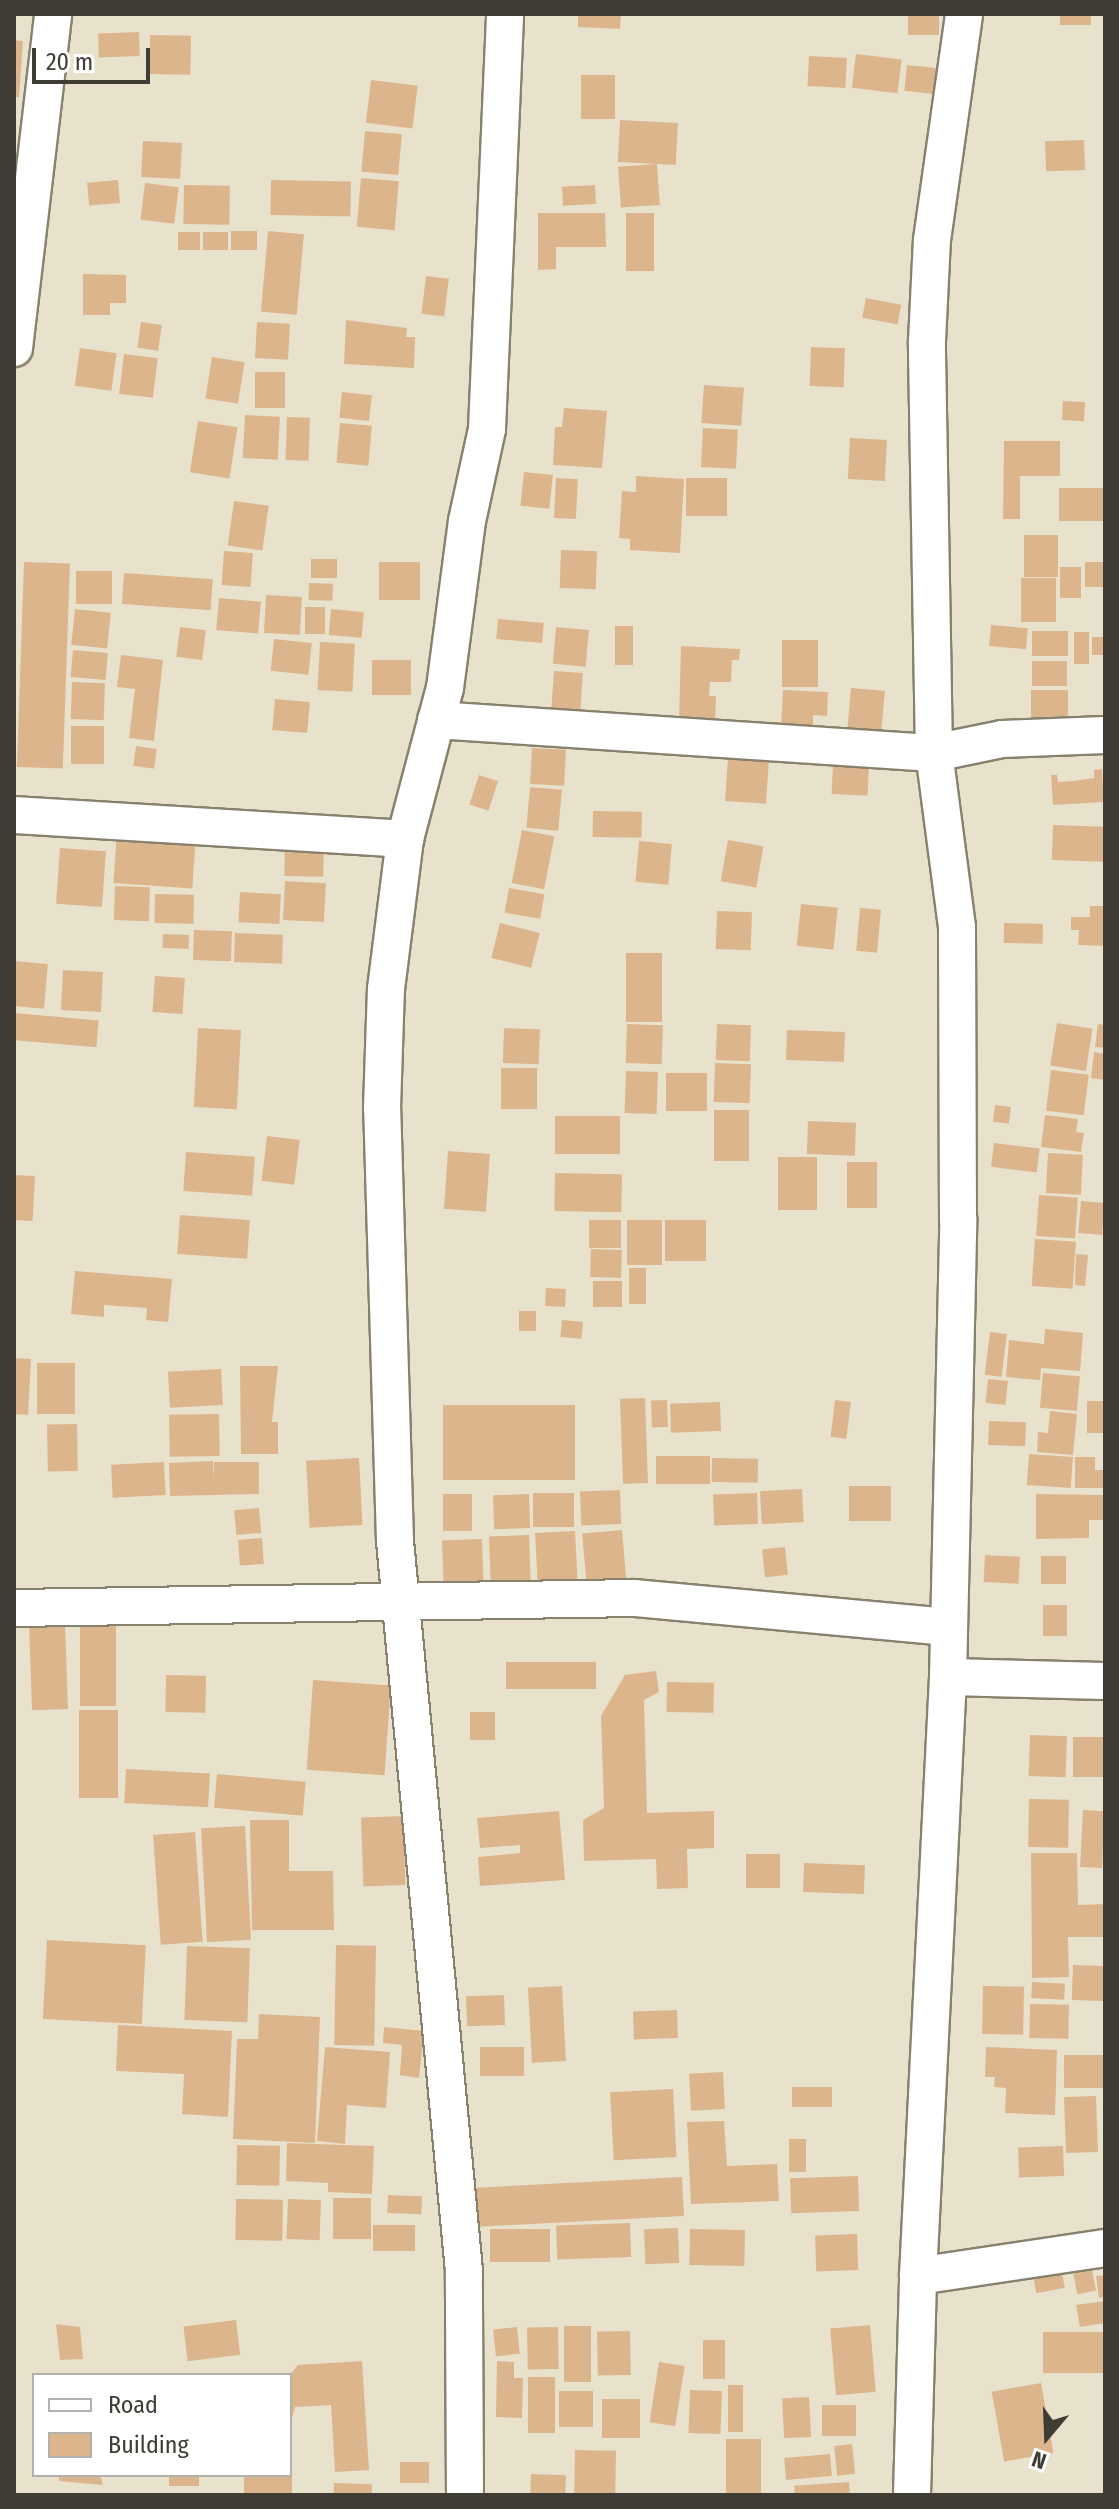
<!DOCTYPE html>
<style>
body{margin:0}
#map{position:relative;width:1119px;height:2509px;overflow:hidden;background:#e8e2cc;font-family:"Fira Sans Condensed",sans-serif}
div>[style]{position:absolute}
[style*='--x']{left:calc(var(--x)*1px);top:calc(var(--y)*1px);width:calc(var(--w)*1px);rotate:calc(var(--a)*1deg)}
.building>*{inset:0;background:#ddb58d;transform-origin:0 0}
.roads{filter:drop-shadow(2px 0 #87816e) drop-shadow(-2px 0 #87816e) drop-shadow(0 2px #87816e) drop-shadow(0 -2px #87816e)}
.minor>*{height:36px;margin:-18px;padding:0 18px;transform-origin:18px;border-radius:18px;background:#fff}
span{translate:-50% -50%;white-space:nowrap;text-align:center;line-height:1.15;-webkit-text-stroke:6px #fff;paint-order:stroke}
.frame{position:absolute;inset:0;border:16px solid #3e3c33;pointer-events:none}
.legend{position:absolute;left:32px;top:2373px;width:260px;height:104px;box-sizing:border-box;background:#fff;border:2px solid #b2b1ad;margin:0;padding:10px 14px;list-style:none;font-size:24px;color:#3e3c33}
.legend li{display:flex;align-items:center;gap:16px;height:40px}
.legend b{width:40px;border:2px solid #b2b1ad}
.north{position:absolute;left:1007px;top:2397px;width:80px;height:80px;-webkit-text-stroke:6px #fff;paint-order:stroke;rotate:199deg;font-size:22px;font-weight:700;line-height:32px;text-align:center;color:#3e3c33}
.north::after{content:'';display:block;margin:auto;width:28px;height:36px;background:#3e3c33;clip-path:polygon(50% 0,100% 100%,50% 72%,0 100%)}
.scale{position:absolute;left:32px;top:48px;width:118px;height:36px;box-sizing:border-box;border:4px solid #3e3c33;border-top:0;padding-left:10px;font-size:24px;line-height:28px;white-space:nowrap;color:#3e3c33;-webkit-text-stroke:6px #fff;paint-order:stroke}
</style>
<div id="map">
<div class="building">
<div style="clip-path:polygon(578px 14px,621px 14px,620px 29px,578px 27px)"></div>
<div style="left:908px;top:14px;width:31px;height:21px"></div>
<div style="left:1060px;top:14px;width:31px;height:11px"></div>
<div style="left:139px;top:32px;width:24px;height:41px;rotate:88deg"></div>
<div style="left:150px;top:35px;width:41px;height:39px;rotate:1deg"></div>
<div style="clip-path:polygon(14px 40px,23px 41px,19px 97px,14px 97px)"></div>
<div style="left:856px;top:54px;width:46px;height:34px;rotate:7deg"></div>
<div style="left:809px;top:56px;width:38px;height:30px;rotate:3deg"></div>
<div style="left:907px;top:65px;width:44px;height:26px;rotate:6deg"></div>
<div style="left:581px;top:75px;width:34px;height:44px"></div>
<div style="left:371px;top:80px;width:47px;height:43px;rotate:7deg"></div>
<div style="left:620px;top:120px;width:58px;height:42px;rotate:3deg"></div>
<div style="left:365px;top:131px;width:37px;height:41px;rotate:5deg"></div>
<div style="left:1084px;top:140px;width:30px;height:39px;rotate:88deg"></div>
<div style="left:143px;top:141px;width:39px;height:36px;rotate:3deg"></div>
<div style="left:657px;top:164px;width:41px;height:39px;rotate:86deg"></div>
<div style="left:361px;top:178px;width:38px;height:49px;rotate:5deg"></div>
<div style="left:118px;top:180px;width:23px;height:31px;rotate:85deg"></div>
<div style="left:271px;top:180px;width:80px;height:35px;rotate:1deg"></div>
<div style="left:145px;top:183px;width:34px;height:37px;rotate:7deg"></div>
<div style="left:184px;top:185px;width:46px;height:39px;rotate:1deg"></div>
<div style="left:595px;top:185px;width:19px;height:33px;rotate:87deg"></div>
<div style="clip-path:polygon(538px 213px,605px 213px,606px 247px,556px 247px,556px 269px,538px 270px)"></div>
<div style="left:626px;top:213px;width:28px;height:58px"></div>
<div style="left:231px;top:231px;width:26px;height:19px"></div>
<div style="left:268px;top:231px;width:36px;height:81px;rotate:5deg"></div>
<div style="left:178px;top:232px;width:22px;height:18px"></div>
<div style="left:203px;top:232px;width:25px;height:18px"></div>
<div style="clip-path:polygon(83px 274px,126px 275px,126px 303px,110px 303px,110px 315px,83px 315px)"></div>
<div style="left:426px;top:276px;width:23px;height:38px;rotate:7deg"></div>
<div style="left:866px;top:298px;width:36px;height:20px;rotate:11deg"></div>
<div style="clip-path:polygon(346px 320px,407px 328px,406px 337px,415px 337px,414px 368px,344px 364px)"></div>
<div style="left:141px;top:322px;width:21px;height:26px;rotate:8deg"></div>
<div style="left:257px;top:322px;width:33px;height:36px;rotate:3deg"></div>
<div style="left:811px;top:347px;width:34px;height:39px;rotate:2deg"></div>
<div style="left:80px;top:348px;width:37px;height:38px;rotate:8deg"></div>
<div style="left:124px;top:354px;width:34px;height:40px;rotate:7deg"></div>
<div style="left:212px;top:357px;width:33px;height:42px;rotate:9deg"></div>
<div style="left:255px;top:372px;width:30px;height:36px"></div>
<div style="left:704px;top:385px;width:40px;height:38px;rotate:4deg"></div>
<div style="left:342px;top:392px;width:30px;height:26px;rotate:6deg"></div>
<div style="left:1063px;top:401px;width:22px;height:19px;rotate:3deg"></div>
<div style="clip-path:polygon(564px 408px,607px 411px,602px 468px,553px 465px,555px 427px,562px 427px)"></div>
<div style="left:245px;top:415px;width:35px;height:43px;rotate:3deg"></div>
<div style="left:287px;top:417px;width:23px;height:43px;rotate:2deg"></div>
<div style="left:198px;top:421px;width:40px;height:52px;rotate:9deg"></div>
<div style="left:340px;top:423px;width:32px;height:40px;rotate:5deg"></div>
<div style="left:703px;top:428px;width:35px;height:39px;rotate:3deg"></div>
<div style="left:850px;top:438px;width:37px;height:41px;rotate:3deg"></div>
<div style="clip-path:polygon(1004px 441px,1060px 441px,1060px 476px,1020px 476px,1020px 519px,1003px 519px)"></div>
<div style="left:524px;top:472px;width:29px;height:34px;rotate:6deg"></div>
<div style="clip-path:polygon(636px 476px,684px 479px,680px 553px,630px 550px,630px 539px,619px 538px,622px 491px,636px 492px)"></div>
<div style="left:556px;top:478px;width:22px;height:40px;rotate:3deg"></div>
<div style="left:686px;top:478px;width:41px;height:38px"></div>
<div style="left:1059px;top:488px;width:46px;height:33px"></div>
<div style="left:234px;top:501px;width:35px;height:45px;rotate:8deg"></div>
<div style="left:1024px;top:535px;width:34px;height:42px"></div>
<div style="left:561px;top:550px;width:36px;height:38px;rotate:2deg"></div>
<div style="left:224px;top:551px;width:29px;height:34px;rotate:4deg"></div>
<div style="left:337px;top:559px;width:19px;height:26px;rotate:90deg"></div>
<div style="left:24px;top:562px;width:46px;height:205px;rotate:2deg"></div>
<div style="left:379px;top:562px;width:41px;height:38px"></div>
<div style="left:1105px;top:562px;width:25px;height:20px;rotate:90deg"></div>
<div style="left:1060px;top:567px;width:21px;height:31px"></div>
<div style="left:76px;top:571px;width:36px;height:33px"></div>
<div style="left:124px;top:573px;width:89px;height:31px;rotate:4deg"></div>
<div style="left:1056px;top:578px;width:44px;height:35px;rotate:90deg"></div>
<div style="left:309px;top:583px;width:24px;height:17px;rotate:2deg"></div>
<div style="left:266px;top:595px;width:36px;height:38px;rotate:3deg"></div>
<div style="left:219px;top:598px;width:42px;height:32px;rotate:5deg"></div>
<div style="left:305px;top:607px;width:20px;height:27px"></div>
<div style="left:75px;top:609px;width:36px;height:36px;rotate:6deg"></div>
<div style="left:331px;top:609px;width:33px;height:26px;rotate:5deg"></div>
<div style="left:498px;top:619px;width:46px;height:20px;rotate:5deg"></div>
<div style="left:991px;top:625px;width:37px;height:21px;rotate:5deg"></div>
<div style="left:615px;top:626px;width:18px;height:39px"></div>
<div style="left:180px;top:627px;width:26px;height:30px;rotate:7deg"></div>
<div style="left:556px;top:627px;width:33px;height:37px;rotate:5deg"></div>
<div style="left:1032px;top:631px;width:36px;height:25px"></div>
<div style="left:1089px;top:632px;width:32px;height:15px;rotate:90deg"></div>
<div style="left:1105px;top:637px;width:18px;height:13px;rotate:90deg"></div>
<div style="left:274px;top:639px;width:38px;height:32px;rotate:6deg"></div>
<div style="left:782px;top:640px;width:36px;height:47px"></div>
<div style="left:320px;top:642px;width:35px;height:48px;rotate:3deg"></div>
<div style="clip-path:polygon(681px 646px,740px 649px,739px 660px,732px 660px,731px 682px,710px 682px,709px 696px,716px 696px,715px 721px,679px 720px)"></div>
<div style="left:73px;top:650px;width:35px;height:27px;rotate:5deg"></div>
<div style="clip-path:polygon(121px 655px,163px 660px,154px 741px,129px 738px,135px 689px,117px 687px)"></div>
<div style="left:372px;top:660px;width:39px;height:35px"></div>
<div style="left:1032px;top:661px;width:35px;height:25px"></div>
<div style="left:554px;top:671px;width:29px;height:37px;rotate:4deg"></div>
<div style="left:72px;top:682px;width:33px;height:37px;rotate:2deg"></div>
<div style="left:851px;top:688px;width:34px;height:40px;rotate:5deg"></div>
<div style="clip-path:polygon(783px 690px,828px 692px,827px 716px,813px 715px,813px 730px,781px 728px)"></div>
<div style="left:1031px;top:690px;width:37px;height:31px"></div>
<div style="left:275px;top:699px;width:35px;height:31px;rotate:5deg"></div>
<div style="left:71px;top:726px;width:33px;height:38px"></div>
<div style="left:136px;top:746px;width:21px;height:20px;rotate:8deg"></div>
<div style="left:532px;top:748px;width:34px;height:36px;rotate:3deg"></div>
<div style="left:728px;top:758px;width:41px;height:43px;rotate:4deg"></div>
<div style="left:833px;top:766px;width:36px;height:28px;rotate:3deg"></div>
<div style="clip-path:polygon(1102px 769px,1104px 802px,1053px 805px,1051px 775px,1057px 775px,1058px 782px,1073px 781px,1094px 778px,1094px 770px)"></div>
<div style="left:479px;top:775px;width:20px;height:31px;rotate:18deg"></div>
<div style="left:530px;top:787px;width:32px;height:41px;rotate:5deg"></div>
<div style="left:593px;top:811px;width:49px;height:26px;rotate:1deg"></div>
<div style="left:1053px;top:825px;width:52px;height:35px;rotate:2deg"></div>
<div style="left:522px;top:830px;width:33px;height:54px;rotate:11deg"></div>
<div style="left:117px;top:832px;width:79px;height:51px;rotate:4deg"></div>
<div style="left:285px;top:837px;width:39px;height:39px;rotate:1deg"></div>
<div style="left:728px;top:840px;width:36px;height:42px;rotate:10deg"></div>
<div style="left:639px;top:841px;width:33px;height:41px;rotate:5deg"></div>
<div style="left:60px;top:848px;width:46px;height:56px;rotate:4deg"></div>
<div style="left:285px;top:881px;width:41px;height:39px;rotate:3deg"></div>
<div style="left:115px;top:886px;width:35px;height:34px;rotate:2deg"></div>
<div style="left:509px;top:888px;width:36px;height:25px;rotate:10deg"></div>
<div style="left:240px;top:892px;width:41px;height:30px;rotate:3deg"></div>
<div style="left:155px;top:894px;width:39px;height:29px;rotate:1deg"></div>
<div style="left:801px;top:904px;width:37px;height:42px;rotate:6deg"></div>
<div style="clip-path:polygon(1090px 906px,1105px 906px,1105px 946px,1078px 945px,1079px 930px,1071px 930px,1071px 917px,1090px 917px)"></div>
<div style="left:860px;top:908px;width:21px;height:43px;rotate:5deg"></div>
<div style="left:717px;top:911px;width:35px;height:38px;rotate:2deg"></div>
<div style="left:500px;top:923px;width:41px;height:36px;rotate:14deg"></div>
<div style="left:1004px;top:923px;width:39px;height:20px;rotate:1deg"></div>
<div style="left:194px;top:930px;width:38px;height:30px;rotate:2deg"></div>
<div style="left:235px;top:933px;width:48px;height:29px;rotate:2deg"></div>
<div style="left:163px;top:934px;width:26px;height:14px;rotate:2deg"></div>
<div style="left:626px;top:953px;width:36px;height:69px"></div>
<div style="left:14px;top:961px;width:34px;height:45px;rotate:5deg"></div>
<div style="left:63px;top:970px;width:40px;height:40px;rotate:3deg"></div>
<div style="left:155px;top:976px;width:30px;height:36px;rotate:4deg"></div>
<div style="left:14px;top:1013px;width:85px;height:27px;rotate:5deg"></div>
<div style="left:1057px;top:1023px;width:36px;height:43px;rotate:9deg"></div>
<div style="left:627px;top:1024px;width:36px;height:39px;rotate:2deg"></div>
<div style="left:717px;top:1024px;width:34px;height:36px;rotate:2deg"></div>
<div style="clip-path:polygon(1098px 1024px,1105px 1025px,1105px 1048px,1095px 1047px)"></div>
<div style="left:198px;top:1028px;width:43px;height:79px;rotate:3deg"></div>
<div style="left:504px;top:1028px;width:36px;height:35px;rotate:2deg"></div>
<div style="left:787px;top:1030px;width:58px;height:30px;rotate:2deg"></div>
<div style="clip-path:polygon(1094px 1052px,1105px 1054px,1105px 1080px,1091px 1078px)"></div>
<div style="left:715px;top:1063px;width:36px;height:39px;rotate:2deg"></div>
<div style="left:501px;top:1068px;width:36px;height:41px"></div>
<div style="left:1051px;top:1070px;width:38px;height:41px;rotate:7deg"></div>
<div style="left:626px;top:1071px;width:32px;height:42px;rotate:2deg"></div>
<div style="left:666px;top:1073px;width:41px;height:38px"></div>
<div style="left:995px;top:1105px;width:16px;height:17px;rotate:7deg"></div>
<div style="left:714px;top:1110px;width:35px;height:51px"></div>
<div style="clip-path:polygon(1045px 1115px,1078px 1119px,1076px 1132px,1084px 1133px,1081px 1152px,1041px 1147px)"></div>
<div style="left:555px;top:1116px;width:65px;height:38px"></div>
<div style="left:808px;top:1121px;width:48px;height:33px;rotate:2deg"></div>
<div style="left:267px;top:1136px;width:33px;height:45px;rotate:7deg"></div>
<div style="left:994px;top:1143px;width:46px;height:24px;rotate:7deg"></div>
<div style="left:448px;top:1151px;width:42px;height:58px;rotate:4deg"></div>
<div style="left:186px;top:1152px;width:69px;height:39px;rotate:4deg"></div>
<div style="left:1048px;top:1153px;width:35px;height:40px;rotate:3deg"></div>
<div style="left:778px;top:1157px;width:39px;height:53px"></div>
<div style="left:847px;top:1162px;width:30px;height:46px"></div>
<div style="left:555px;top:1173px;width:67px;height:38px;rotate:1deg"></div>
<div style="left:14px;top:1175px;width:21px;height:45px;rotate:3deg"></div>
<div style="left:1039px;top:1195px;width:39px;height:41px;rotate:4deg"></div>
<div style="left:1081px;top:1201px;width:24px;height:32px;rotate:5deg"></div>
<div style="left:180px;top:1215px;width:70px;height:39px;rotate:4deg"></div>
<div style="left:589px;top:1220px;width:32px;height:28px"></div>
<div style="left:627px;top:1220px;width:35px;height:45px"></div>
<div style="left:665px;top:1220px;width:41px;height:41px"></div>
<div style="left:1035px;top:1239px;width:41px;height:47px;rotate:4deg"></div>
<div style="left:591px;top:1249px;width:31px;height:28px;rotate:2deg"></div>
<div style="clip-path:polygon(1076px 1254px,1088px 1255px,1085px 1286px,1075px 1285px)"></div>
<div style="left:629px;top:1268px;width:17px;height:36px"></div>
<div style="clip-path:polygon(75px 1271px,172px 1279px,168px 1322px,146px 1320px,147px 1308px,104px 1305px,104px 1317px,71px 1314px)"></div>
<div style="left:593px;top:1281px;width:29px;height:26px"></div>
<div style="left:546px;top:1288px;width:20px;height:18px;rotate:3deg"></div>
<div style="left:519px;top:1311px;width:17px;height:20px"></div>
<div style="left:562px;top:1320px;width:21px;height:17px;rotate:5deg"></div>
<div style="clip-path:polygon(1045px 1329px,1083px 1333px,1080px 1371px,1041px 1368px,1040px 1380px,1006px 1377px,1009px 1340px,1044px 1344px)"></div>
<div style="left:990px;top:1332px;width:17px;height:43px;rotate:7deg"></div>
<div style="left:14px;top:1358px;width:17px;height:56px;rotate:3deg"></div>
<div style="left:37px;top:1363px;width:38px;height:51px"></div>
<div style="clip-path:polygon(240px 1366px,278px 1366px,272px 1422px,278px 1422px,278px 1454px,241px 1454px)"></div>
<div style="left:221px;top:1369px;width:36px;height:53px;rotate:87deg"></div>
<div style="left:1043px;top:1373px;width:37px;height:35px;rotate:5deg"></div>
<div style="left:988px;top:1379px;width:20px;height:24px;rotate:6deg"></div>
<div style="left:645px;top:1398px;width:85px;height:25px;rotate:88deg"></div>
<div style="left:667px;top:1400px;width:27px;height:16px;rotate:88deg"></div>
<div style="left:835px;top:1400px;width:16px;height:37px;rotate:7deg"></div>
<div style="left:1087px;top:1401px;width:18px;height:32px"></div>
<div style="left:720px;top:1402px;width:29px;height:50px;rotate:88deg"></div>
<div style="left:575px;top:1405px;width:75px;height:132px;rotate:90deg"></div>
<div style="clip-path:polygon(1050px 1411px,1077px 1414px,1073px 1455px,1037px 1452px,1038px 1432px,1048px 1433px)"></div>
<div style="left:219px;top:1414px;width:42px;height:50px;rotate:89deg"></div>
<div style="left:989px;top:1421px;width:37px;height:24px;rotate:2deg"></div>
<div style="left:77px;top:1424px;width:47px;height:30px;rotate:89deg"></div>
<div style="left:1029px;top:1454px;width:44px;height:31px;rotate:4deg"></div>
<div style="left:656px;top:1456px;width:54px;height:28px"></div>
<div style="clip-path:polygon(1075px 1457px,1095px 1457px,1095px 1470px,1103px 1470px,1103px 1488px,1075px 1488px)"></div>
<div style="left:359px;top:1458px;width:67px;height:53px;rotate:87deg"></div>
<div style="left:712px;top:1458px;width:46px;height:24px;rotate:1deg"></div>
<div style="clip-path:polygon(213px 1461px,213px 1479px,214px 1462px,259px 1462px,259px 1494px,170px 1496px,169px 1463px)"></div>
<div style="left:164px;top:1462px;width:33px;height:53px;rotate:87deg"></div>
<div style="left:849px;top:1486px;width:42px;height:35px"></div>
<div style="left:802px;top:1489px;width:33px;height:42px;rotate:87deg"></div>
<div style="left:620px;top:1490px;width:34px;height:40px;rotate:88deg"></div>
<div style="left:533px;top:1493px;width:41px;height:34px"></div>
<div style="left:757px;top:1493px;width:31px;height:44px;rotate:88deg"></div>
<div style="left:472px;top:1494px;width:37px;height:29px;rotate:90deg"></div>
<div style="left:529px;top:1494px;width:34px;height:36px;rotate:88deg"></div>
<div style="clip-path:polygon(1036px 1494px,1104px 1495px,1105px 1520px,1089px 1520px,1089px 1538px,1036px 1539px)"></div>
<div style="left:259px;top:1508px;width:25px;height:25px;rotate:85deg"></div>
<div style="left:622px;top:1530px;width:52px;height:40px;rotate:85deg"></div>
<div style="left:575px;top:1531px;width:54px;height:40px;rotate:87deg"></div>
<div style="left:529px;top:1535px;width:53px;height:40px;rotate:88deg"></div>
<div style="left:262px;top:1538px;width:26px;height:24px;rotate:86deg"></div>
<div style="left:482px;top:1539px;width:47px;height:40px;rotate:88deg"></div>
<div style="left:785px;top:1547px;width:28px;height:23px;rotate:84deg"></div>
<div style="left:985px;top:1555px;width:35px;height:27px;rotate:3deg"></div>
<div style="left:1041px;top:1556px;width:25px;height:28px"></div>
<div style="left:1043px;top:1605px;width:24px;height:31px"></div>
<div style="left:80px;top:1620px;width:36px;height:86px"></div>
<div style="left:65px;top:1623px;width:86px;height:36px;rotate:88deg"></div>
<div style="left:506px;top:1662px;width:90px;height:27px"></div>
<div style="clip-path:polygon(656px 1671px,659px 1692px,644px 1700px,647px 1813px,714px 1811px,714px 1848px,687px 1849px,688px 1888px,657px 1889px,656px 1859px,584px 1861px,583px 1820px,604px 1808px,601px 1716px,625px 1675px)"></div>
<div style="left:166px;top:1675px;width:40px;height:37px;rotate:1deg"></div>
<div style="left:313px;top:1680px;width:78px;height:90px;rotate:4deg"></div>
<div style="left:667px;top:1682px;width:47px;height:30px;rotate:1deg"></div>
<div style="left:79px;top:1710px;width:39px;height:88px"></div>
<div style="left:470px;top:1712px;width:25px;height:28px"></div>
<div style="left:1030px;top:1735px;width:37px;height:41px;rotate:2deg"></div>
<div style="left:1073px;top:1737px;width:32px;height:40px"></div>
<div style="left:126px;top:1769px;width:84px;height:34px;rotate:3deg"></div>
<div style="left:217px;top:1774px;width:89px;height:34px;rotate:5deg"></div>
<div style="left:1029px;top:1799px;width:40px;height:48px;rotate:1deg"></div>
<div style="left:1083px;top:1810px;width:22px;height:57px;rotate:3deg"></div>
<div style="clip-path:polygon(559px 1811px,565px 1880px,480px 1886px,478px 1857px,520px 1853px,520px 1845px,480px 1848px,477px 1818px)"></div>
<div style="left:403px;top:1816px;width:69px;height:42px;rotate:88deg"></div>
<div style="clip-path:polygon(250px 1820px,289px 1820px,289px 1871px,333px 1871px,334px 1930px,252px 1930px)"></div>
<div style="left:245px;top:1826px;width:114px;height:44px;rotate:87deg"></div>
<div style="left:195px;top:1832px;width:110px;height:42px;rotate:86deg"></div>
<div style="clip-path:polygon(1031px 1853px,1077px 1853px,1078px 1905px,1105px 1904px,1105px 1937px,1068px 1937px,1069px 1977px,1032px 1978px)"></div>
<div style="left:746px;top:1854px;width:34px;height:34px"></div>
<div style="left:804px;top:1863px;width:61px;height:29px;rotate:2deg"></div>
<div style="left:47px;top:1940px;width:99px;height:79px;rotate:3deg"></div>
<div style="left:336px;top:1945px;width:40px;height:100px;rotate:1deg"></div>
<div style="left:187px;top:1946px;width:63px;height:74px;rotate:2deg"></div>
<div style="left:1073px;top:1965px;width:32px;height:35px;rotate:2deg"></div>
<div style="left:1032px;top:1982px;width:33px;height:16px;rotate:3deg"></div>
<div style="left:562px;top:1986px;width:75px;height:34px;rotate:87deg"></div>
<div style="left:983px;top:1986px;width:41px;height:48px;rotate:1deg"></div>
<div style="left:504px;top:1995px;width:30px;height:38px;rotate:88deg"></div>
<div style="left:1030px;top:2004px;width:39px;height:34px;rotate:1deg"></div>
<div style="left:677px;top:2010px;width:28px;height:44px;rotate:88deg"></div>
<div style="clip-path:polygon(259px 2014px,320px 2017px,315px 2143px,233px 2139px,237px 2039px,258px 2039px)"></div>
<div style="clip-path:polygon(118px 2025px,232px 2031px,228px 2117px,182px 2114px,184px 2074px,116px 2071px)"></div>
<div style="clip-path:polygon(384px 2027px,424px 2031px,419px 2078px,400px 2075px,402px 2045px,383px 2043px)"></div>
<div style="clip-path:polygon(325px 2047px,390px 2052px,386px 2108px,347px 2105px,345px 2144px,317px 2141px)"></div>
<div style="left:524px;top:2047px;width:29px;height:44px;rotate:90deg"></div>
<div style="clip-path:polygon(986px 2047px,1057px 2050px,1055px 2115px,1005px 2113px,1006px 2088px,994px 2087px,995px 2077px,985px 2077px)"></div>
<div style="left:1064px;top:2055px;width:41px;height:33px"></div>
<div style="left:723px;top:2072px;width:37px;height:34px;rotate:87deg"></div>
<div style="left:832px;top:2087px;width:20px;height:40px;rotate:90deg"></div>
<div style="left:673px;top:2089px;width:68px;height:63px;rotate:87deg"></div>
<div style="left:1096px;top:2096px;width:56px;height:32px;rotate:88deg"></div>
<div style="clip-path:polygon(724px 2121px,727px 2166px,777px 2164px,779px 2201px,691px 2204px,687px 2122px)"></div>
<div style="left:789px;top:2139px;width:17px;height:33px"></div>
<div style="clip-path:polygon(287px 2143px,374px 2146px,372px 2194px,328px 2192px,328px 2183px,286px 2181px)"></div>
<div style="left:237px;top:2145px;width:43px;height:40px;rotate:1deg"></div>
<div style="left:1063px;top:2146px;width:30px;height:45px;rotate:88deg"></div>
<div style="left:858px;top:2176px;width:35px;height:68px;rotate:88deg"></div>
<div style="left:682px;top:2177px;width:39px;height:206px;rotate:87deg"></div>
<div style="left:388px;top:2195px;width:34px;height:18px;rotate:2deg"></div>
<div style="left:333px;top:2198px;width:38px;height:41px"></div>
<div style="left:236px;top:2199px;width:47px;height:41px;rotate:1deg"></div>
<div style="left:288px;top:2199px;width:33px;height:40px;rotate:2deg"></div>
<div style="left:630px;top:2223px;width:34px;height:74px;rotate:88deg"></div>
<div style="left:373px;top:2225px;width:42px;height:26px"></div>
<div style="left:678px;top:2228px;width:35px;height:34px;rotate:88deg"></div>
<div style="left:490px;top:2229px;width:60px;height:33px"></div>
<div style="left:690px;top:2229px;width:55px;height:36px;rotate:1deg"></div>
<div style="left:857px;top:2234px;width:36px;height:42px;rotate:88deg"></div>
<div style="left:1061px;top:2268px;width:20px;height:29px;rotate:79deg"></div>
<div style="left:1092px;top:2270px;width:21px;height:19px;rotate:79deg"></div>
<div style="clip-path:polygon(1105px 2275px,1105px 2297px,1099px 2298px,1096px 2276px)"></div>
<div style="clip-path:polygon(1105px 2301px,1105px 2323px,1080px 2327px,1076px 2305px)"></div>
<div style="left:236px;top:2320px;width:35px;height:53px;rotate:83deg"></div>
<div style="clip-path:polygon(56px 2324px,80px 2327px,83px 2359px,60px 2360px)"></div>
<div style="left:870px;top:2325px;width:67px;height:40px;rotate:85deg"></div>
<div style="left:564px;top:2326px;width:27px;height:56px"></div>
<div style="left:517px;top:2327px;width:27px;height:24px;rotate:84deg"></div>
<div style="left:558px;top:2327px;width:42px;height:31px;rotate:89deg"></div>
<div style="left:630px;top:2331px;width:44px;height:33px;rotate:89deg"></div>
<div style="left:1105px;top:2332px;width:41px;height:62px;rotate:90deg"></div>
<div style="left:703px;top:2340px;width:22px;height:39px"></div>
<div style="clip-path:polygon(362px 2361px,369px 2470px,335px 2472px,331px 2405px,295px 2407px,290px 2426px,290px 2375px,298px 2365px)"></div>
<div style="clip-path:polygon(497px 2361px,514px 2362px,514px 2378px,523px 2378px,522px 2418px,496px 2417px)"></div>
<div style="left:659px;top:2362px;width:26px;height:61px;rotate:9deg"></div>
<div style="left:528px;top:2377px;width:27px;height:56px"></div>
<div style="left:1041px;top:2383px;width:71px;height:50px;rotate:80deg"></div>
<div style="left:728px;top:2385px;width:15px;height:47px"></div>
<div style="left:690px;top:2390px;width:32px;height:43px;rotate:2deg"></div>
<div style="left:559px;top:2391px;width:34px;height:36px"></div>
<div style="left:809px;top:2397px;width:40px;height:27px;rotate:87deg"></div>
<div style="left:602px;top:2399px;width:38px;height:39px"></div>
<div style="left:822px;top:2405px;width:34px;height:31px"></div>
<div style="left:726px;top:2439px;width:35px;height:56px"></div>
<div style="left:852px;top:2444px;width:30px;height:18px;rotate:84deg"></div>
<div style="left:575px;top:2450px;width:41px;height:45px;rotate:1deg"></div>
<div style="left:830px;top:2454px;width:22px;height:46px;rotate:85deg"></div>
<div style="left:400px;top:2462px;width:29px;height:21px"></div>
<div style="left:531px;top:2474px;width:35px;height:21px;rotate:2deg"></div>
<div style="clip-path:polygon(59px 2475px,100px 2475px,103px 2485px,59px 2481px)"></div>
<div style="left:169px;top:2475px;width:30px;height:11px"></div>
<div style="left:244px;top:2475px;width:48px;height:20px"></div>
<div style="left:849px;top:2482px;width:13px;height:55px;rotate:86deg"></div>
<div style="left:334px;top:2483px;width:38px;height:12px;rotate:2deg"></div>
</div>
<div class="roads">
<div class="minor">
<div style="--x:14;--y:348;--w:336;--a:-83.3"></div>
<div style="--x:436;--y:720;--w:499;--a:3.8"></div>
<div style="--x:934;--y:753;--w:69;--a:-11.6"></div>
<div style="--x:1002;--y:739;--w:103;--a:-2.2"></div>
<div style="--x:14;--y:815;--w:392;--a:3.5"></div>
<div style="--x:14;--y:1608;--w:621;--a:-0.92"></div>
<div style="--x:635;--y:1598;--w:315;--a:5.3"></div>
<div style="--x:948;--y:1677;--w:157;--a:1.5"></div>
<div style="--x:918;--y:2276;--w:189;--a:-8.5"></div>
<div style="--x:465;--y:2495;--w:224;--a:-90.3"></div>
<div style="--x:464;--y:2271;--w:733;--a:-95.4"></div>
<div style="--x:395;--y:1541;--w:433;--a:-91.7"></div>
<div style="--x:382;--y:1108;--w:119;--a:-88.1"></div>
<div style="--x:386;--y:989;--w:151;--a:-82.8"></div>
<div style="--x:405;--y:839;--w:156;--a:-75.2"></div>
<div style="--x:445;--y:688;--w:168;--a:-82.5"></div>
<div style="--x:467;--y:521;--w:94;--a:-77.7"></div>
<div style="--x:487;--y:429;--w:415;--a:-87.5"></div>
<div style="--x:912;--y:2495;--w:219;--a:-88.4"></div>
<div style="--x:918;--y:2276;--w:600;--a:-87.13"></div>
<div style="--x:948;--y:1677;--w:458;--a:-88.7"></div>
<div style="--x:958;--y:1219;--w:292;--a:-90.2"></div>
<div style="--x:957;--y:927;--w:176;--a:-97.5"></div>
<div style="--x:934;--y:753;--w:412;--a:-91"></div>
<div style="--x:927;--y:341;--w:101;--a:-87.2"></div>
<div style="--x:932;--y:240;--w:228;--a:-81.9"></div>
</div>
</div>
<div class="frame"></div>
<ul class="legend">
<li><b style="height:10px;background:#fff"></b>Road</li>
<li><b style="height:22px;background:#ddb58d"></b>Building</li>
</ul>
<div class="north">N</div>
<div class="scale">20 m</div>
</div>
